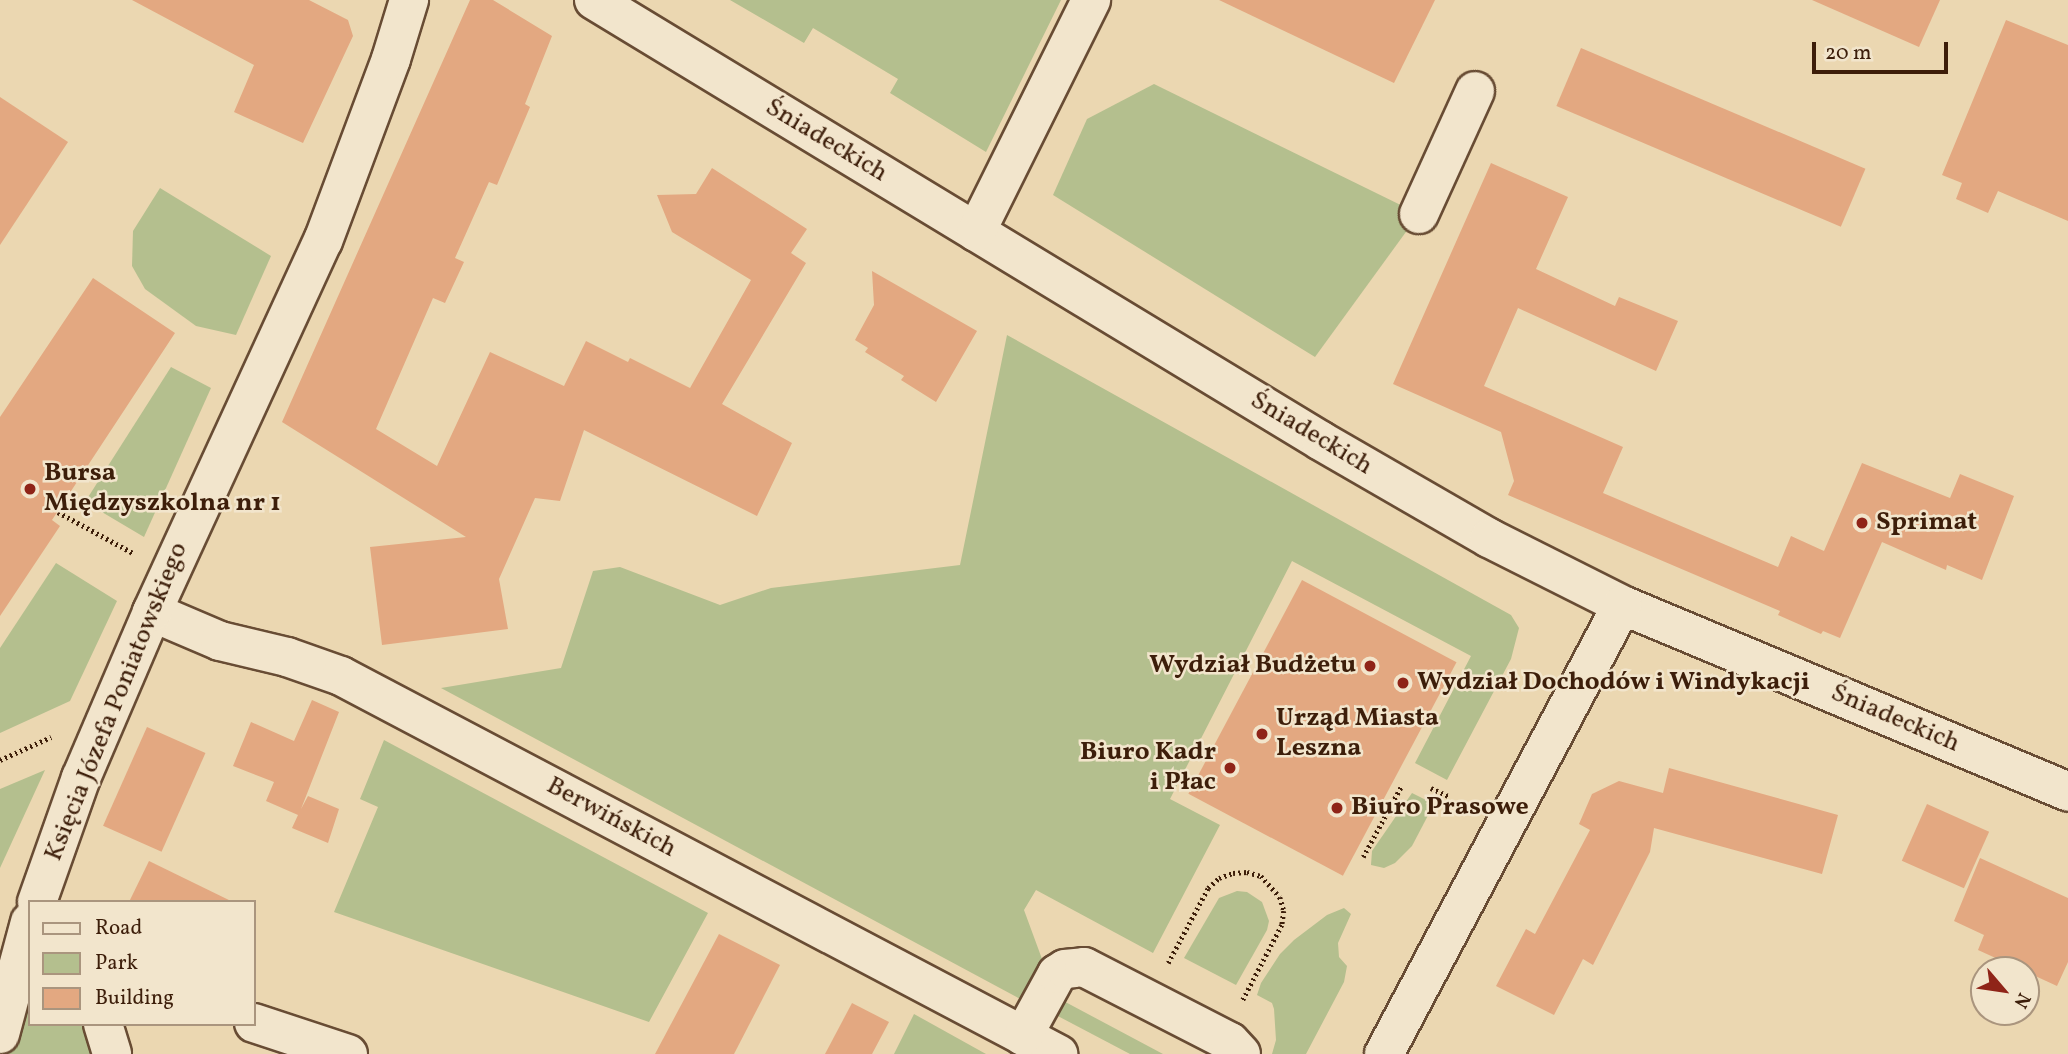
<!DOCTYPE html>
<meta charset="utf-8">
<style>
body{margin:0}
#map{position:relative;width:2068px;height:1054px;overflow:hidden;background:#ebd7b1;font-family:Vollkorn,serif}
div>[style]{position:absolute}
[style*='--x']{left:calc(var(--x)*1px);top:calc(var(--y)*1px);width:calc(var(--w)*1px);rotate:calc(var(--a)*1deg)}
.green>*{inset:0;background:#b4bf8e}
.building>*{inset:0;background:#e3a881;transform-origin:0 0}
.path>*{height:4.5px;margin-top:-2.25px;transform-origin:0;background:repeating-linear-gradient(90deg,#3d1e0a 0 2px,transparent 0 5.5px)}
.roads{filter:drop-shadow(2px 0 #684c34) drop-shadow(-2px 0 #684c34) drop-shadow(0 2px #684c34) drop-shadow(0 -2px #684c34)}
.minor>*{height:38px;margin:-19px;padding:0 19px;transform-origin:19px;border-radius:19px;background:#f2e5cc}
.dots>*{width:19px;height:19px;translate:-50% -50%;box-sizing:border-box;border:4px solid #f2e5cc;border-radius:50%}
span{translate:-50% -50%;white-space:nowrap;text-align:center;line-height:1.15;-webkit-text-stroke:5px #f2e5cc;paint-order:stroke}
.street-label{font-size:26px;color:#3d1e0a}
.poi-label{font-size:26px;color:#3d1e0a;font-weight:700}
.left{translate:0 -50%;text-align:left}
.right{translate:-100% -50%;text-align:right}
.legend{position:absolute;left:28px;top:900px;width:228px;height:126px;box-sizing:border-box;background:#f2e5cc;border:2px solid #aa957e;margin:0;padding:9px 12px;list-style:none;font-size:21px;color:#3d1e0a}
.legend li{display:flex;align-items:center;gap:14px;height:35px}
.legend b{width:35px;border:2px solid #aa957e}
.north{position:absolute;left:1970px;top:956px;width:70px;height:70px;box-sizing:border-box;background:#f2e5cc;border:2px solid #aa957e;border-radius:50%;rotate:119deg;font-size:19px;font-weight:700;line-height:28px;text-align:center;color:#3d1e0a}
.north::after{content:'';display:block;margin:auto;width:24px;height:32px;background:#8f2418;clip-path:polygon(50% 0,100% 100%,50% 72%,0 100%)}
.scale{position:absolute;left:1812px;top:42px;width:136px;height:32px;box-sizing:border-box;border:4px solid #3d1e0a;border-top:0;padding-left:9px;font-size:21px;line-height:24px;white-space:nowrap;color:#3d1e0a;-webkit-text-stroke:5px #f2e5cc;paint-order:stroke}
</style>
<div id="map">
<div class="green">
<div style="clip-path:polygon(730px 0,1061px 0,986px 152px,890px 93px,898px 79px,813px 28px,804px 43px)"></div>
<div style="clip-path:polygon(1154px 84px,1419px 214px,1315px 357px,1053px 195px,1087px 119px)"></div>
<div style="clip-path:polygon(160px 188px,271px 256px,236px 335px,196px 326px,145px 289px,132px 266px,133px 231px)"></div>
<div style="clip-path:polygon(1007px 335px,1511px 615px,1519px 628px,1511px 659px,1447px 780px,1415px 763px,1471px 656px,1292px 561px,1170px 799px,1220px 825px,1153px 953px,1036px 890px,1024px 910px,1056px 997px,1163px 1054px,1130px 1054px,1054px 1014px,1037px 1008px,441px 688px,561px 668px,593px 571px,620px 567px,720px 605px,771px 588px,960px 565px)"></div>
<div style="clip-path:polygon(171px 367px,211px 388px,144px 537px,85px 502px)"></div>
<div style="clip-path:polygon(56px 563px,117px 601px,70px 701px,0 733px,0 648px)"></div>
<div style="clip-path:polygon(384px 740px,708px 913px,649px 1022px,334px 912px,378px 807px,360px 799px)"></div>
<div style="clip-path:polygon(45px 770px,0 868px,0 789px)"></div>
<div style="clip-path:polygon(1412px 793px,1434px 804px,1412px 846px,1395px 863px,1384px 868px,1371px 865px,1372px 851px)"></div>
<div style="clip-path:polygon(1237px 891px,1247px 892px,1262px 902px,1269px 921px,1267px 930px,1236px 985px,1184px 958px,1219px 898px)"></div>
<div style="clip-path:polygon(1344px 908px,1351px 914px,1338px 943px,1339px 957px,1347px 966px,1344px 982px,1306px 1054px,1272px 1054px,1276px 1040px,1274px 1009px,1272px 1003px,1257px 995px,1261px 983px,1280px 954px,1294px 940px,1327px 915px)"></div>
<div style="clip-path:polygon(30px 941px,30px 1024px,106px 1024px,112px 1054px,0 1054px,0 985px)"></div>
<div style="clip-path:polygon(914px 1014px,986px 1054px,894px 1054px)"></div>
</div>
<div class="building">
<div style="clip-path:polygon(132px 0,309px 0,348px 20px,353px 36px,303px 143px,234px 112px,254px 65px)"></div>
<div style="clip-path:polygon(470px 0,493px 0,552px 36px,525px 104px,530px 107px,497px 185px,489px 182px,455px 258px,464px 262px,445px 303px,433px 298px,376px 429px,437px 466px,490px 352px,564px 386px,586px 341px,628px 362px,630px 358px,690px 388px,751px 280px,672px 232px,657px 195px,696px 194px,712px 168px,807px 229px,791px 253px,806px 263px,722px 404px,792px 443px,757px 516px,584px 430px,560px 501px,535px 498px,499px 579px,508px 629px,382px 645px,370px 547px,466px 537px,282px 422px)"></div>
<div style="clip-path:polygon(1219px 0,1435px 0,1394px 83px)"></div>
<div style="clip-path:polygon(1812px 0,1940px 0,1919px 47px)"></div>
<div style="clip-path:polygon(2006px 20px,2068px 45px,2068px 221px,1998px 191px,1988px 213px,1956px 199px,1962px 183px,1942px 175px)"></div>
<div style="left:1581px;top:48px;width:309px;height:63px;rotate:23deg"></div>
<div style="clip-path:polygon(0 97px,68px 142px,0 245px)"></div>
<div style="clip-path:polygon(1491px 163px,1568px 197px,1536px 269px,1615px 306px,1619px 297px,1678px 321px,1656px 371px,1518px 308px,1484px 386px,1623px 447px,1603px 493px,1778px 567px,1791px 536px,1824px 551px,1862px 463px,1950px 498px,1960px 474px,2014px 496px,1982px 580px,1947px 565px,1946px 570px,1882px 542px,1840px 638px,1823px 631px,1821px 634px,1778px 615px,1780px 611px,1508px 495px,1514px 481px,1501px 432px,1393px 384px)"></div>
<div style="clip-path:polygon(872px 271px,977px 331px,936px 402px,901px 380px,904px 376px,865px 352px,868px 348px,855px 340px,874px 305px)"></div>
<div style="clip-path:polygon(93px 278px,175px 333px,52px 520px,60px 526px,0 616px,0 417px)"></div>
<div style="left:1302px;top:580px;width:175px;height:242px;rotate:28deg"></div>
<div style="clip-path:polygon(312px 700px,339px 712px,301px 809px,308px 796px,339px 809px,328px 843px,292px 828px,298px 815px,266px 801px,274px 782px,233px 766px,251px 722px,294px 741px)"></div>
<div style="left:147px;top:727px;width:64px;height:108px;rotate:24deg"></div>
<div style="clip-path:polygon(1669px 768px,1838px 815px,1822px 874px,1654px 828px,1650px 852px,1593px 965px,1583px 959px,1554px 1015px,1496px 986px,1526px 929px,1535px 934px,1590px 830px,1579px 824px,1592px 794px,1619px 781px,1663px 793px)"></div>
<div style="left:1927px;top:804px;width:68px;height:62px;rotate:24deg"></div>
<div style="clip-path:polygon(1980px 858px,2068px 898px,2068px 962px,2057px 986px,1978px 950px,1984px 935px,1954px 921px)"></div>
<div style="clip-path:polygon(149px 861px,233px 902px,129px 902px)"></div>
<div style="clip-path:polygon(719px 934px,780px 965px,734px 1054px,655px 1054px)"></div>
<div style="clip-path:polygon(852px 1003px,889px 1022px,872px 1054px,825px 1054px)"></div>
</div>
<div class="path">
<div style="--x:58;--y:512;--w:85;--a:28.7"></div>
<div style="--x:0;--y:760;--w:56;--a:-24.3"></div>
<div style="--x:1431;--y:788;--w:21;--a:25"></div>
<div style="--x:1363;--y:857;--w:82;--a:-61.6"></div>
<div style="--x:1168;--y:963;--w:85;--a:-61.9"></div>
<div style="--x:1208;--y:888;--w:15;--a:-42"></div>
<div style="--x:1219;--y:878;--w:15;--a:-20"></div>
<div style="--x:1233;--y:873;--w:14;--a:-4"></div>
<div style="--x:1247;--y:872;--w:15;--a:16"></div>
<div style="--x:1261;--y:876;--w:28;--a:48"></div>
<div style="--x:1280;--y:897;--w:15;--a:74"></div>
<div style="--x:1284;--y:911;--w:14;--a:98"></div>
<div style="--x:1282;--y:925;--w:85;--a:117.5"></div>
</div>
<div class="roads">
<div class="minor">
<div style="--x:594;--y:0;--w:850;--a:31.24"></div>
<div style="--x:1321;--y:441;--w:194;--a:30"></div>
<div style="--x:1489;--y:538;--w:149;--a:26.7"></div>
<div style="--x:1622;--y:605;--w:484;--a:22.7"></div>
<div style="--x:1419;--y:214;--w:135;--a:-65.5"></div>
<div style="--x:976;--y:232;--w:259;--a:-63.6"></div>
<div style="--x:152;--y:612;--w:74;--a:23.1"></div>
<div style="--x:220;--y:641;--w:69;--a:13.4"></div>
<div style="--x:287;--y:657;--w:57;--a:19.4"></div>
<div style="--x:341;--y:676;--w:811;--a:27.8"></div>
<div style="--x:37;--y:902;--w:132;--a:-70.5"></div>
<div style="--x:81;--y:778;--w:181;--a:-66.8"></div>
<div style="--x:152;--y:612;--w:409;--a:-65.3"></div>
<div style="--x:323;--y:241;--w:194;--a:-69.5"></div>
<div style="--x:391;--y:59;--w:62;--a:-73"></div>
<div style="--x:254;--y:1023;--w:99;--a:18.3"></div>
<div style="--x:103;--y:1024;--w:31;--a:73"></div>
<div style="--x:0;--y:1034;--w:116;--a:-75"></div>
<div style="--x:1023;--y:1036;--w:71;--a:-61.3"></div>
<div style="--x:1057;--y:974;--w:9;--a:-32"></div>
<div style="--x:1065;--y:969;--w:19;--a:-6"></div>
<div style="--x:1084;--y:967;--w:164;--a:27.2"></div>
<div style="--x:1230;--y:1042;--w:16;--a:47"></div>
<div style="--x:1384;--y:1054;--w:508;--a:-62.07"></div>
</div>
</div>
<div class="dots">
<div style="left:30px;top:489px;background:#8f2418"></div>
<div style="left:1862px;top:523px;background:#8f2418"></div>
<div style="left:1370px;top:666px;background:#8f2418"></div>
<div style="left:1403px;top:683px;background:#8f2418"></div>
<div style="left:1262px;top:734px;background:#8f2418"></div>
<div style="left:1230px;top:768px;background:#8f2418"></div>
<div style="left:1337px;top:808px;background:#8f2418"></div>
</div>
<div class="street-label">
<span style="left:826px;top:141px;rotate:31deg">Śniadeckich</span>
<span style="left:1311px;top:434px;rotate:31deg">Śniadeckich</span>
<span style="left:117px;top:702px;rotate:-68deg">Księcia Józefa Poniatowskiego</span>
<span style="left:1895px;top:719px;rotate:23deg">Śniadeckich</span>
<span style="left:611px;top:818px;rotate:28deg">Berwińskich</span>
</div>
<div class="poi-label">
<span class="left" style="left:44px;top:489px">Bursa<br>Międzyszkolna nr 1</span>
<span class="left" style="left:1876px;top:523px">Sprimat</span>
<span class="right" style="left:1356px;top:666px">Wydział Budżetu</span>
<span class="left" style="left:1417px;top:683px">Wydział Dochodów i Windykacji</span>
<span class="left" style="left:1276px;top:734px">Urząd Miasta<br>Leszna</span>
<span class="right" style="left:1216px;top:768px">Biuro Kadr<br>i Płac</span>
<span class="left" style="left:1351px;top:808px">Biuro Prasowe</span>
</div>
<ul class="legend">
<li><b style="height:9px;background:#f2e5cc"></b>Road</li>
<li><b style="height:19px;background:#b4bf8e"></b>Park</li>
<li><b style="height:19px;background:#e3a881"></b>Building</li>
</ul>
<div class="north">N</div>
<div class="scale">20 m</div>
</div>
